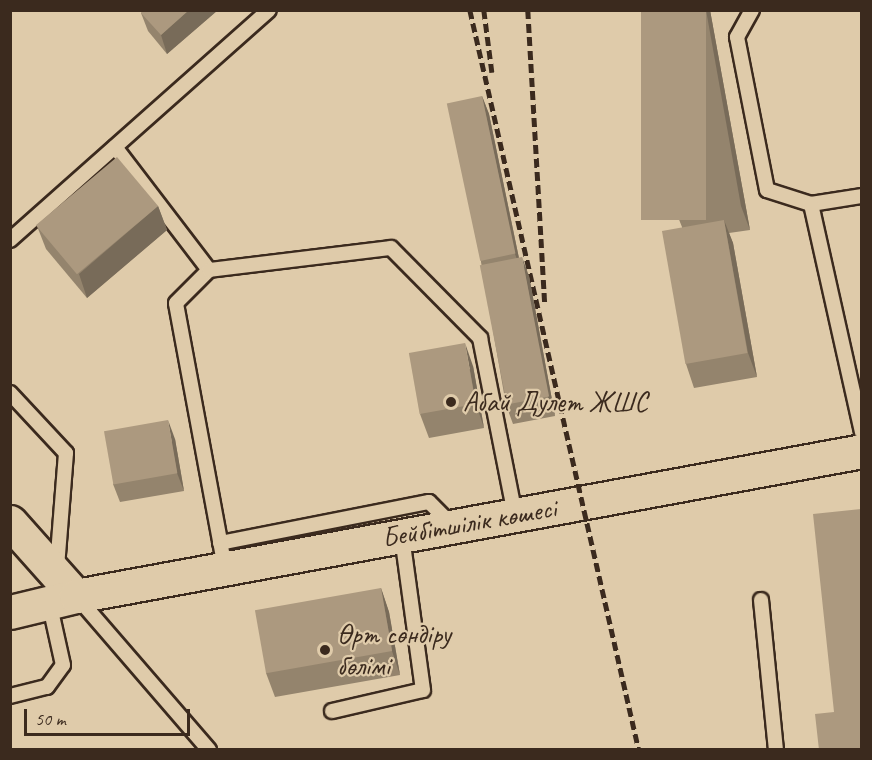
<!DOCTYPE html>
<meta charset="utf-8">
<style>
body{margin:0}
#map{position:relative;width:872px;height:760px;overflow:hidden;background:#dfcbaa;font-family:Caveat,sans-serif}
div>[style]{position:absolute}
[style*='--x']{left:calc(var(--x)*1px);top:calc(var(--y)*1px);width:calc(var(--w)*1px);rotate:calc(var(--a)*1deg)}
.roads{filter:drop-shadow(2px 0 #3b2a1e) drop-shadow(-2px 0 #3b2a1e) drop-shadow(0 2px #3b2a1e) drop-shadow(0 -2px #3b2a1e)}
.service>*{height:14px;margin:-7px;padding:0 7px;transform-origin:7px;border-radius:7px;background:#dfcbaa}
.tertiary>*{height:33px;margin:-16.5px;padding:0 16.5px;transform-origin:16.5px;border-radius:16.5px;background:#dfcbaa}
.rail>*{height:4.5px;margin-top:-2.25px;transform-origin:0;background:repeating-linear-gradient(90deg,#3b2a1e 0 9px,transparent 0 13.5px)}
.wall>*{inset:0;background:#94846d}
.shaded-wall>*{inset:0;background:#786b59}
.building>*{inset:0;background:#ac997f;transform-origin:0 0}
.dots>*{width:16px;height:16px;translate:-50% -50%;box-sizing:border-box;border:3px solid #dfcbaa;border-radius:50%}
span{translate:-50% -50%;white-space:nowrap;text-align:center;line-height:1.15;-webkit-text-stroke:4.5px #dfcbaa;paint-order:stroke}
.poi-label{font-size:28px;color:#3b2a1e}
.left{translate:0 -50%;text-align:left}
.street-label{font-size:28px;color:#3b2a1e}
.frame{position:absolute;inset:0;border:12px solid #3b2a1e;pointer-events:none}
.scale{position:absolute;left:24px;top:709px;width:166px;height:27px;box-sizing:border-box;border:3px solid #3b2a1e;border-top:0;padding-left:8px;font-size:18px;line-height:21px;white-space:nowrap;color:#3b2a1e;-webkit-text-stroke:4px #dfcbaa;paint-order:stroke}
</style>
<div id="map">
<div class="roads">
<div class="service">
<div style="--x:752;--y:10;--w:31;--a:119"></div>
<div style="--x:737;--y:37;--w:156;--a:78.9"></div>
<div style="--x:767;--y:190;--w:46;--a:17.7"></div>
<div style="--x:811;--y:204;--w:52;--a:-8.9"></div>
<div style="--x:115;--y:147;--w:155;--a:52.6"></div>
<div style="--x:811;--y:204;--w:234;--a:77.4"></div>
<div style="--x:10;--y:240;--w:346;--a:-41.6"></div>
<div style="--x:10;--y:393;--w:82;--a:47"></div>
<div style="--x:66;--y:453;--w:114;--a:94.5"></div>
<div style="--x:220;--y:543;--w:213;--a:-11.1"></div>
<div style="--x:429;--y:502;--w:33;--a:45"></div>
<div style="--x:225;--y:568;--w:269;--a:-100.5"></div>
<div style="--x:176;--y:303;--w:47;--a:-45"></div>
<div style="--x:209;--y:270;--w:183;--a:-6.9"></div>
<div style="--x:391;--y:248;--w:127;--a:45.3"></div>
<div style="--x:480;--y:338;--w:180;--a:78.8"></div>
<div style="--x:77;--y:597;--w:202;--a:49.2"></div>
<div style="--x:761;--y:600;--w:151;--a:84.3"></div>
<div style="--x:10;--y:696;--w:38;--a:-14"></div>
<div style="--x:47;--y:687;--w:27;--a:-54"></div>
<div style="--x:63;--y:665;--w:65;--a:-102.5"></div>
<div style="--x:332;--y:711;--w:93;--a:-13"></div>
<div style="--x:423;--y:690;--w:155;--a:-97.8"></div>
</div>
<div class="tertiary">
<div style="--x:10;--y:522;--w:99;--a:48.3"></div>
<div style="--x:10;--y:612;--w:68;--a:-13.6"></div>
<div style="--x:76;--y:596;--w:799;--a:-10.45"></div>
</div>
</div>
<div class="rail">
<div style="--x:470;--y:10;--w:759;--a:77.14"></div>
<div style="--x:484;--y:10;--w:63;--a:82.6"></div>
<div style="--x:528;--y:10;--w:297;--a:86.7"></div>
</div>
<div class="wall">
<div style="clip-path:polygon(144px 10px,218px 10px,167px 54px,148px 31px,141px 13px)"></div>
<div style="clip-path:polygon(641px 10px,710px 10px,750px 230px,729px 233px,733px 243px,757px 377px,694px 388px,686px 364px,682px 227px,678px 217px)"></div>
<div style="clip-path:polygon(482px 96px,489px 114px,519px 258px,529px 276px,555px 416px,513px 424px,506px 405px,481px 262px)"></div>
<div style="clip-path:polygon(158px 206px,167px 230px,87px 298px,46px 249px,37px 226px)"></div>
<div style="clip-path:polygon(473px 366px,484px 428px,429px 438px,420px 414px)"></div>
<div style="clip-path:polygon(175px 439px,184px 491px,120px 502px,113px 484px)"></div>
<div style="clip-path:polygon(381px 588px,389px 612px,400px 675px,275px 697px,266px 673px)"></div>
</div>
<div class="shaded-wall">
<div style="clip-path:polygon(189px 10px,218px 10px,167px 54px,161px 35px)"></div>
<div style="clip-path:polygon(706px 10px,710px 10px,750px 230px,741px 206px)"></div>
<div style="clip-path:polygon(482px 96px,489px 114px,522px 273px,515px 254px)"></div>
<div style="clip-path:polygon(158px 206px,167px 230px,87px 298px,79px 274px)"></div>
<div style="clip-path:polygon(724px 220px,733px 243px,757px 377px,748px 353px)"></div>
<div style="clip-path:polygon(522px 257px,529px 276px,555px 416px,548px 397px)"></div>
<div style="clip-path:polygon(465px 343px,473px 366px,484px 428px,476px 404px)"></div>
<div style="clip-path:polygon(168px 420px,175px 439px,184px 491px,177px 473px)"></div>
<div style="clip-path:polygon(381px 588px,389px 612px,400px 675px,392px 651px)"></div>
</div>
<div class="building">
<div style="clip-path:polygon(144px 10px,189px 10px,161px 35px,141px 13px)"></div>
<div style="left:641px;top:10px;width:65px;height:210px"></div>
<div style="left:482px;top:96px;width:161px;height:36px;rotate:78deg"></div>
<div style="left:117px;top:157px;width:64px;height:106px;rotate:50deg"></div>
<div style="left:724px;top:220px;width:135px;height:63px;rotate:80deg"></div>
<div style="left:522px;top:257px;width:142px;height:43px;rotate:79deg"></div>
<div style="left:465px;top:343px;width:62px;height:57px;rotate:80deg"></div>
<div style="left:168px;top:420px;width:54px;height:65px;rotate:80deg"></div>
<div style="clip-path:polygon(861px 509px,861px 750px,819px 750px,815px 714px,834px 712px,813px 514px)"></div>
<div style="left:381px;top:588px;width:64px;height:128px;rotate:80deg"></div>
</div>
<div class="dots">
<div style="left:451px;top:402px;background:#3b2a1e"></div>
<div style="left:325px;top:650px;background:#3b2a1e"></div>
</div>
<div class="poi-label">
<span class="left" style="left:463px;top:402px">Абай Дулет ЖШС</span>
<span class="left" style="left:337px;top:650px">Өрт сөндіру<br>бөлімі</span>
</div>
<div class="street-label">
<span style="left:469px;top:523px;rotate:-10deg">Бейбітшілік көшесі</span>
</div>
<div class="frame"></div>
<div class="scale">50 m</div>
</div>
